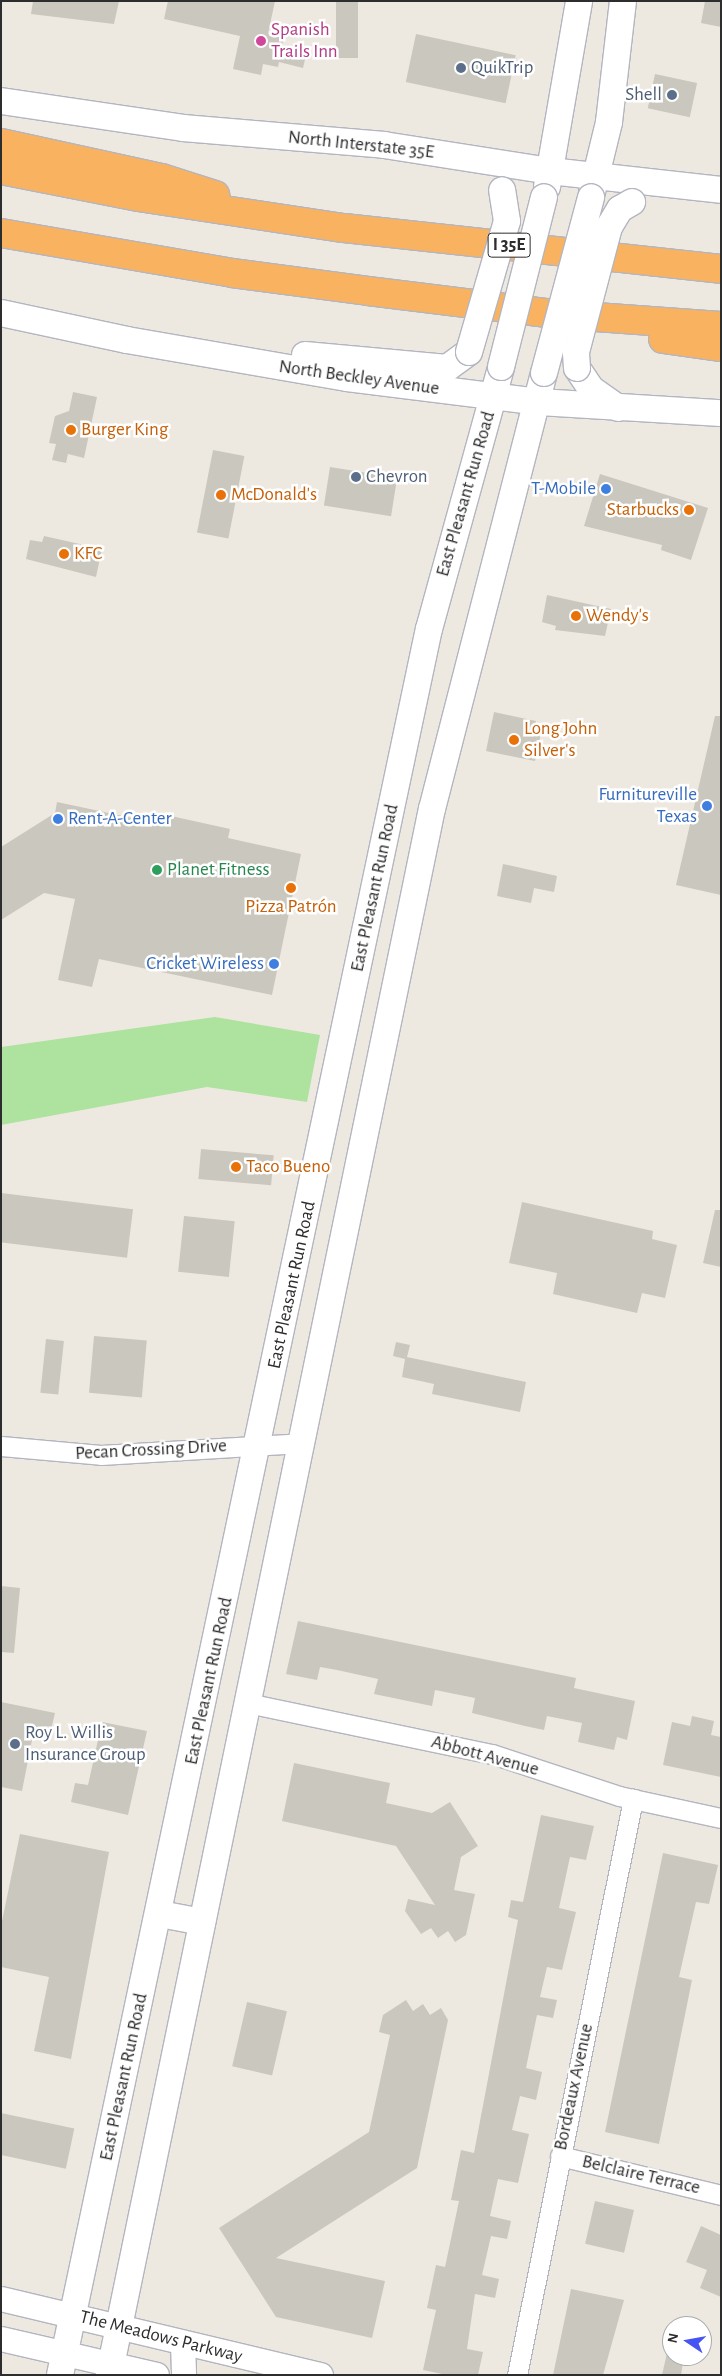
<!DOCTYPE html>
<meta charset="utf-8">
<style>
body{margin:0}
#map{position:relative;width:722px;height:2376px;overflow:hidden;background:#eee9e0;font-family:"Alegreya Sans",sans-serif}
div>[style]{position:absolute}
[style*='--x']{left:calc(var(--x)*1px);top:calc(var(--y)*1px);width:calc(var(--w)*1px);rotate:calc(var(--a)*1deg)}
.green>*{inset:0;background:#aee29f}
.building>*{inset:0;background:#cac7be;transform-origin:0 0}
.roads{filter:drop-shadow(1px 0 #b3b5c0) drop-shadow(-1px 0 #b3b5c0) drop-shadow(0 1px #b3b5c0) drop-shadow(0 -1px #b3b5c0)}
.minor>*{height:19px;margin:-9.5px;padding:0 9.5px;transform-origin:9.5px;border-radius:9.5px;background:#fff}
.tertiary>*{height:24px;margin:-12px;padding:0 12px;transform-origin:12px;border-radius:12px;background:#fff}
.secondary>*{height:26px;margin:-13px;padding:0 13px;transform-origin:13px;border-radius:13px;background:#fff}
.motorway>*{height:28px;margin:-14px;padding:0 14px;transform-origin:14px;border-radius:14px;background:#f9b360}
.bridges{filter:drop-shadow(1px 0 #b3b5c0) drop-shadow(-1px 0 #b3b5c0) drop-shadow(0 1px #b3b5c0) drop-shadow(0 -1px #b3b5c0)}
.secondary-bridge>*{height:26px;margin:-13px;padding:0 13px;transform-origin:13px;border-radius:13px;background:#fff}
.dots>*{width:14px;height:14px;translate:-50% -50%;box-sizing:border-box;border:2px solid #fff;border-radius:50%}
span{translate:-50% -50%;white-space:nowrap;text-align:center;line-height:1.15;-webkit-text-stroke:5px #fff;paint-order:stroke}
.shield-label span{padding:1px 4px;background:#fff;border:1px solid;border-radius:4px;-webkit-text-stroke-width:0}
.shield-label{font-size:18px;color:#2d2d2d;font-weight:700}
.hotel-label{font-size:19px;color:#b23c85}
.left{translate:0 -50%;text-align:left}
.service-label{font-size:19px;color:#4e5e75}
.right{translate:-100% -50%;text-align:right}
.street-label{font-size:19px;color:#2d2d2d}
.food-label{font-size:19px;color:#c56008}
.shop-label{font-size:19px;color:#366cbe}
.leisure-label{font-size:19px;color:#27864d}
.frame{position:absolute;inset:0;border:2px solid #2d2d2d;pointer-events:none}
.north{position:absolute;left:662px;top:2316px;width:50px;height:50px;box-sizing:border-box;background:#fff;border:1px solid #ababab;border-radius:50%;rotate:282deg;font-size:14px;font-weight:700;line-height:20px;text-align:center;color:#2d2d2d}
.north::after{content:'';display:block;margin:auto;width:18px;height:22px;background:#4754f4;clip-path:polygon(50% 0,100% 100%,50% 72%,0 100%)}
</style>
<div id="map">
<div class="green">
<div style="clip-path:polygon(215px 1017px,320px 1035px,307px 1102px,207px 1087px,1px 1125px,1px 1047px)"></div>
</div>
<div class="building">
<div style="clip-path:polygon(33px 1px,119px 1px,114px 24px,31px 14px)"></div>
<div style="clip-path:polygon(168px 1px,275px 1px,268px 34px,284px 38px,282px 45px,307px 51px,303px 68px,279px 62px,278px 67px,263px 64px,261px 75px,233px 69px,240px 36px,164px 19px)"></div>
<div style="left:336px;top:1px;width:22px;height:57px"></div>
<div style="clip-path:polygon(705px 1px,721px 1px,721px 27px,701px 23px)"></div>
<div style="left:416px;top:34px;width:102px;height:49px;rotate:12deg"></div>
<div style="left:655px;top:74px;width:43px;height:35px;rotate:12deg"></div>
<div style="clip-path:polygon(73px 392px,97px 397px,84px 458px,68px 454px,66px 463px,52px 460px,56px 444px,49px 443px,55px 416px,69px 411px)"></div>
<div style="left:213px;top:450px;width:32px;height:84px;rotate:11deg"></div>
<div style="left:330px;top:467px;width:68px;height:39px;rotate:9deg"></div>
<div style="clip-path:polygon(600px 474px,708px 508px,691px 560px,661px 550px,662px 545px,584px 526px)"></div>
<div style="clip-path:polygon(44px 536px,102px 549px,96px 577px,26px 559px,30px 540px,42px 542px)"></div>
<div style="clip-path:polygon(547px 595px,611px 609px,605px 636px,555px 630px,556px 626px,542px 622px)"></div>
<div style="clip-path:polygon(494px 712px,536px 721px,535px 727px,542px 728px,535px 761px,486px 751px)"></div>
<div style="clip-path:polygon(715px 716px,721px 716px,721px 895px,676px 885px)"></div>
<div style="clip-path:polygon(57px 802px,151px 822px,153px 812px,230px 829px,228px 838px,301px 854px,272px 995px,99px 959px,92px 987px,58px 980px,75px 899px,44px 893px,1px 920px,1px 847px,55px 813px)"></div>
<div style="clip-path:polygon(503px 864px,557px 876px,554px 892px,534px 888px,531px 903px,497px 896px)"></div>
<div style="left:201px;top:1149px;width:73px;height:30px;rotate:5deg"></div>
<div style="left:1px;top:1193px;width:133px;height:49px;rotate:7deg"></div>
<div style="clip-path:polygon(522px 1202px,653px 1231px,652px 1239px,677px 1245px,665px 1298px,642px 1293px,637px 1313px,553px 1294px,557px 1273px,509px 1263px)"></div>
<div style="clip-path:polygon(715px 1210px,721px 1210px,721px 1267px,703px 1263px)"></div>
<div style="left:184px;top:1216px;width:51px;height:56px;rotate:6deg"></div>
<div style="left:94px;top:1336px;width:53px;height:57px;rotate:5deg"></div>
<div style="left:46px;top:1339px;width:18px;height:54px;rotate:6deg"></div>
<div style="clip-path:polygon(396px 1342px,410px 1345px,407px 1357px,526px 1382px,520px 1412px,432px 1394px,434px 1384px,402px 1377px,405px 1359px,393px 1356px)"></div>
<div style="clip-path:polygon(1px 1586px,20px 1588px,14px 1653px,1px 1652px)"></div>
<div style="clip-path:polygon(298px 1621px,576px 1678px,574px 1688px,635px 1701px,627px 1740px,617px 1737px,614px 1750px,578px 1742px,582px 1723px,547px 1716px,544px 1730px,525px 1726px,472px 1713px,475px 1698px,435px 1690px,432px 1706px,374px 1694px,378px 1679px,337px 1670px,320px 1667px,317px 1680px,286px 1674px)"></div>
<div style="clip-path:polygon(1px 1702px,55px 1713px,50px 1734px,34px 1730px,22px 1791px,1px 1787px)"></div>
<div style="clip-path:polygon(692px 1716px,714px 1721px,711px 1735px,721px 1737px,721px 1777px,663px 1765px,672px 1722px,690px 1726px)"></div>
<div style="clip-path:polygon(102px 1722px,147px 1731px,128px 1815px,71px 1802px,75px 1783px,88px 1785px)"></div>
<div style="clip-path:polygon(294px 1763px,390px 1783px,386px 1803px,432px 1813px,450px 1802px,478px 1846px,461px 1857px,454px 1890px,475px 1894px,466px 1935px,455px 1942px,448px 1931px,438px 1938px,431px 1928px,421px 1934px,405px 1911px,408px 1899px,435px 1905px,396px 1846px,282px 1821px)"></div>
<div style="clip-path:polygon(541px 1815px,594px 1826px,586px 1860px,570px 1857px,559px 1908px,576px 1912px,562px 1970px,547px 1967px,540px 1997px,557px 2000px,553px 2018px,537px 2015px,526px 2068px,542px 2072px,536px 2100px,520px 2096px,512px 2130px,529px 2134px,518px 2183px,498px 2179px,490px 2216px,511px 2221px,507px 2239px,491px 2236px,482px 2275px,499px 2279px,495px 2298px,475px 2294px,467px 2349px,483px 2352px,478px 2375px,447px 2375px,423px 2370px,436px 2310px,427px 2308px,436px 2265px,445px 2267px,459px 2201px,451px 2200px,461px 2150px,474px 2153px,518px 1920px,508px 1917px,511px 1900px,523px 1902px)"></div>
<div style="clip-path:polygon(20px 1834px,109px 1852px,71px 2059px,34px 2051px,49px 1977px,1px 1967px,1px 1926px)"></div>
<div style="clip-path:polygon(663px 1853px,718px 1865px,709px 1904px,696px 1902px,679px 1977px,692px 1980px,659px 2144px,605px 2132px)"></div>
<div style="clip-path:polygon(406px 2000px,413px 2011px,423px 2004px,430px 2015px,441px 2008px,448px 2020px,417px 2168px,276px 2258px,385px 2281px,372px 2338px,276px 2317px,219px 2228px,369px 2132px,390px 2035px,379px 2032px,383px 2015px)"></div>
<div style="left:247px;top:2002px;width:41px;height:66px;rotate:13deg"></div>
<div style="left:1px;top:2113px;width:75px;height:41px;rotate:12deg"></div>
<div style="left:595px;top:2201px;width:40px;height:44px;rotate:13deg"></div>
<div style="clip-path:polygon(701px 2226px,721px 2235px,721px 2297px,700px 2288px,707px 2270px,686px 2262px)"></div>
<div style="clip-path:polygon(571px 2289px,624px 2300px,603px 2375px,553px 2375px)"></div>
<div style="clip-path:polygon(667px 2353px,684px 2357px,681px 2375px,662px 2375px)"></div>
</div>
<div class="roads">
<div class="minor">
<div style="--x:1;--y:1446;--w:100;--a:5.1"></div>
<div style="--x:101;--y:1455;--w:200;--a:-3.4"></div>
<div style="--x:247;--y:1703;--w:250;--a:11.8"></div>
<div style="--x:492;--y:1754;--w:134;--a:18.3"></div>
<div style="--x:619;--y:1796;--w:104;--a:12.2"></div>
<div style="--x:560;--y:2156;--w:166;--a:13.6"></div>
<div style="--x:517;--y:2375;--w:588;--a:-78.61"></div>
</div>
<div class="tertiary">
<div style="--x:1;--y:2299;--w:329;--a:13.4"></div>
<div style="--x:1;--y:2339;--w:160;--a:13"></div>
<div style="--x:183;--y:2344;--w:31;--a:88"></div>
</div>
<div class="secondary">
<div style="--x:1;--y:101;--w:184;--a:8.4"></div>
<div style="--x:183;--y:128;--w:202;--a:4.8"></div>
<div style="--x:384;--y:145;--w:168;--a:8.9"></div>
<div style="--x:550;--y:171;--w:172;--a:6.3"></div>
<div style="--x:547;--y:187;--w:189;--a:-80.2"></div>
<div style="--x:592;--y:192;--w:72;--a:-76.3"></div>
<div style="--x:609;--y:122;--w:122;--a:-83.4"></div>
<div style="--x:1;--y:313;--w:129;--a:12.1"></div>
<div style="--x:127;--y:340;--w:223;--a:9.8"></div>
<div style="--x:347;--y:378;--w:193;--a:7.1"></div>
<div style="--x:539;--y:402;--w:182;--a:3.5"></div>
<div style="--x:305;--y:355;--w:143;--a:5.2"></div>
<div style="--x:447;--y:368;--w:27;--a:-36"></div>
<div style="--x:577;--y:368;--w:25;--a:56"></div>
<div style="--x:591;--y:389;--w:33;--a:35"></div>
<div style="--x:160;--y:1914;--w:43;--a:10.8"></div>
<div style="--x:60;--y:2375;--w:1785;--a:-78.07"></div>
<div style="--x:429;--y:629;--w:272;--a:-74.6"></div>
<div style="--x:109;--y:2375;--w:1599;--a:-78.35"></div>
<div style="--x:432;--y:809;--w:450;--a:-75.6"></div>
</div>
<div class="motorway">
<div style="--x:1;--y:143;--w:165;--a:12.3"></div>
<div style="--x:162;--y:178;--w:56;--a:17.8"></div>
<div style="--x:1;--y:170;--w:140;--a:11.1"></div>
<div style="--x:138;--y:197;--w:208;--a:8.6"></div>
<div style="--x:344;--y:228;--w:379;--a:6.2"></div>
<div style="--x:1;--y:233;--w:234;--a:9.8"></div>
<div style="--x:232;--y:273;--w:137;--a:7.5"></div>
<div style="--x:368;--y:291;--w:187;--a:7"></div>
<div style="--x:554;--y:314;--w:167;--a:4.1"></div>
<div style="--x:663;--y:339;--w:59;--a:7.9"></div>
</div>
</div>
<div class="bridges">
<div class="secondary-bridge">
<div style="--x:469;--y:352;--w:136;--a:-73.8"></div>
<div style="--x:507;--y:221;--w:31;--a:-99"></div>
<div style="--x:501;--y:367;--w:175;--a:-75.8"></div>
<div style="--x:577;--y:368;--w:16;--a:-94"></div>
<div style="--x:576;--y:352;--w:129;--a:-75.2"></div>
<div style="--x:609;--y:227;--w:21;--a:-59"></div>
<div style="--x:620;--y:209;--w:14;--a:-30"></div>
<div style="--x:544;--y:373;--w:182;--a:-75"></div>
</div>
</div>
<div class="dots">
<div style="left:261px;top:41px;background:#d1479c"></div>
<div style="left:461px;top:68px;background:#5c6f8a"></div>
<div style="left:672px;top:95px;background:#5c6f8a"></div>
<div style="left:71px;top:430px;background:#e8710a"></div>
<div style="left:356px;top:477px;background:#5c6f8a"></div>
<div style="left:606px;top:489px;background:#3f7fe0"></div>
<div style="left:221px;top:495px;background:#e8710a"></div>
<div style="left:689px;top:510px;background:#e8710a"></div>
<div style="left:64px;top:554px;background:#e8710a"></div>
<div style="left:576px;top:616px;background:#e8710a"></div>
<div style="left:514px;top:740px;background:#e8710a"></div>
<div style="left:707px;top:806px;background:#3f7fe0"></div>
<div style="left:58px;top:819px;background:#3f7fe0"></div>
<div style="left:157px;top:870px;background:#2e9e5b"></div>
<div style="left:291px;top:888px;background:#e8710a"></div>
<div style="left:274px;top:964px;background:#3f7fe0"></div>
<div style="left:236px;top:1167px;background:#e8710a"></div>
<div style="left:15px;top:1744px;background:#5c6f8a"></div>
</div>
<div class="shield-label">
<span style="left:509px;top:245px">I 35E</span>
</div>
<div class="hotel-label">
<span class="left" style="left:271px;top:41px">Spanish<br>Trails Inn</span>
</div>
<div class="service-label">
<span class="left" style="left:471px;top:68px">QuikTrip</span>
<span class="right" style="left:662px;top:95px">Shell</span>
<span class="left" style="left:366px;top:477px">Chevron</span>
<span class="left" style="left:25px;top:1744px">Roy L. Willis<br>Insurance Group</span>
</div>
<div class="street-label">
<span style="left:361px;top:145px;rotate:6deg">North Interstate 35E</span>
<span style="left:359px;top:378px;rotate:8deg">North Beckley Avenue</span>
<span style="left:466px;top:494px;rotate:-74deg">East Pleasant Run Road</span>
<span style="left:375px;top:888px;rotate:-78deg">East Pleasant Run Road</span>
<span style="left:292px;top:1285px;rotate:-78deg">East Pleasant Run Road</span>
<span style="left:151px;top:1450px;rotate:-3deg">Pecan Crossing Drive</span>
<span style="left:209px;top:1681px;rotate:-78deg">East Pleasant Run Road</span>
<span style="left:485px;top:1756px;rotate:15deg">Abbott Avenue</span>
<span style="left:124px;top:2077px;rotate:-78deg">East Pleasant Run Road</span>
<span style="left:574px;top:2087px;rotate:-78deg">Bordeaux Avenue</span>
<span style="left:641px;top:2175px;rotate:13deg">Belclaire Terrace</span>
<span style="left:161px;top:2337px;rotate:14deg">The Meadows Parkway</span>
</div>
<div class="food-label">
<span class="left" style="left:81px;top:430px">Burger King</span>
<span class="left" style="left:231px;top:495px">McDonald's</span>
<span class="right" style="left:679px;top:510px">Starbucks</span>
<span class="left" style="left:74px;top:554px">KFC</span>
<span class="left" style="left:586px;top:616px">Wendy's</span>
<span class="left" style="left:524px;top:740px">Long John<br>Silver's</span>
<span style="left:291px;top:907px">Pizza Patrón</span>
<span class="left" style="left:246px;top:1167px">Taco Bueno</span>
</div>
<div class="shop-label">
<span class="right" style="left:596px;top:489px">T-Mobile</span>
<span class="right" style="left:697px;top:806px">Furnitureville<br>Texas</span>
<span class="left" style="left:68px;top:819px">Rent-A-Center</span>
<span class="right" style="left:264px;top:964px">Cricket Wireless</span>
</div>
<div class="leisure-label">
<span class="left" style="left:167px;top:870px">Planet Fitness</span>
</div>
<div class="frame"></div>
<div class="north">N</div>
</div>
